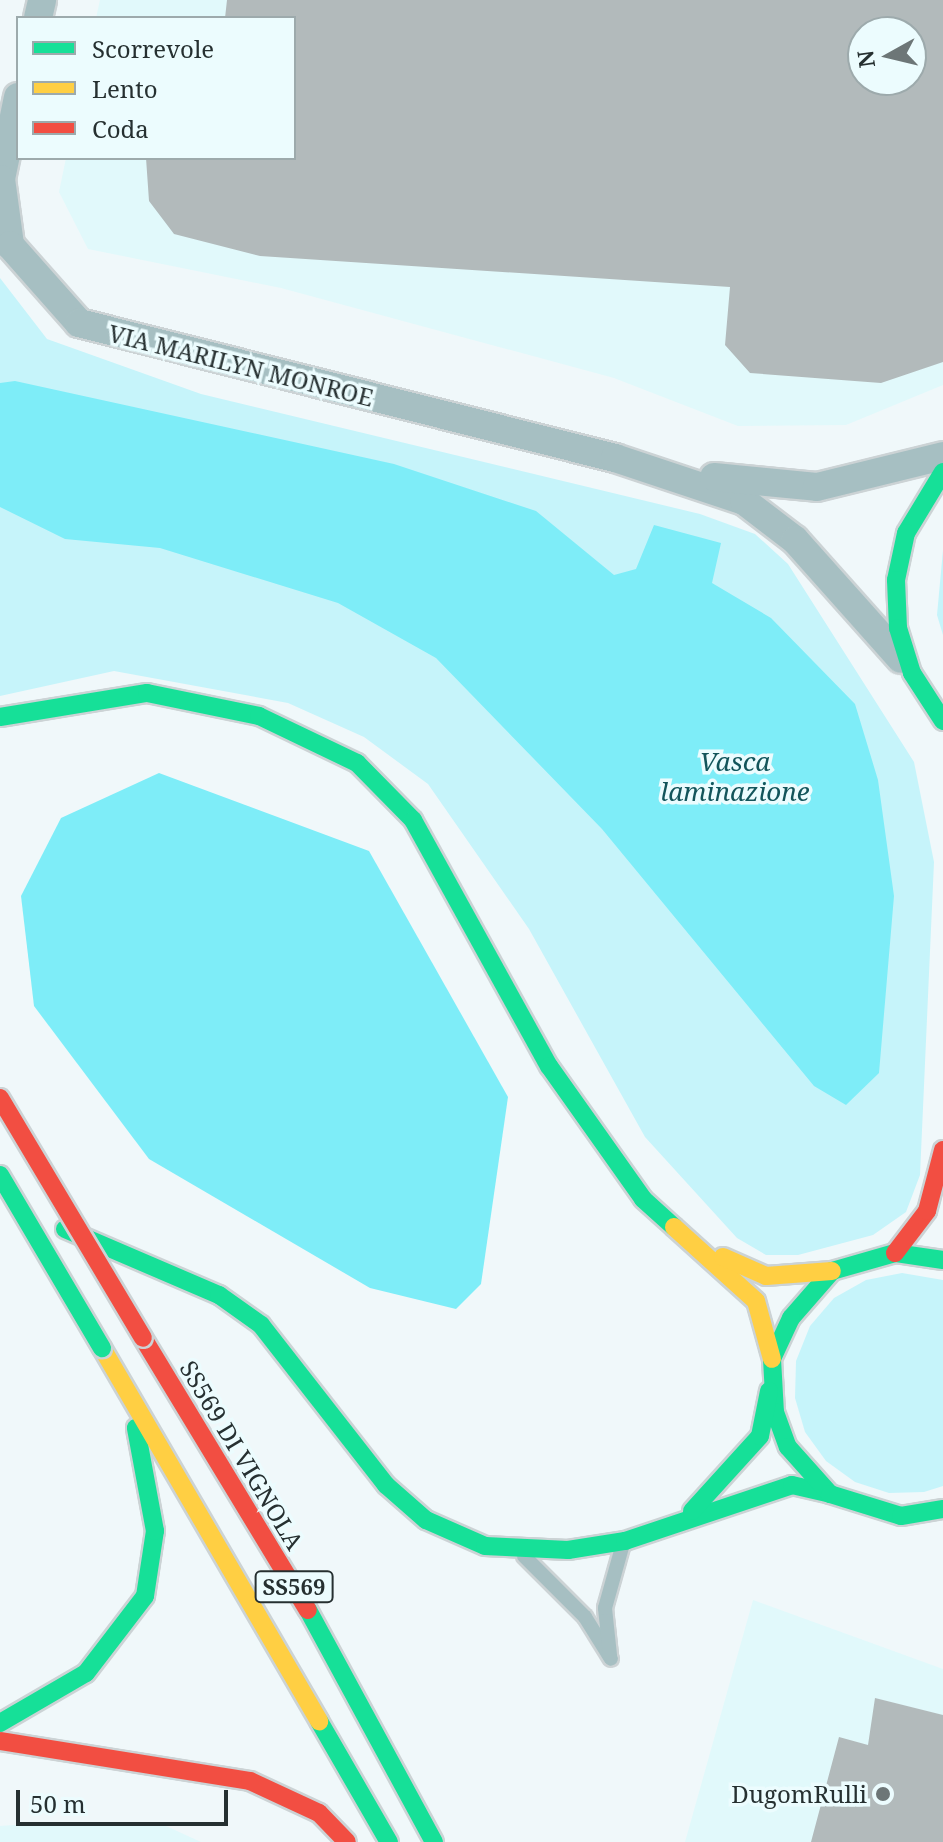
<!DOCTYPE html>
<style>
body{margin:0}
#map{position:relative;width:943px;height:1842px;overflow:hidden;background:#f0f8fa;font-family:"Noto Serif",serif}
div>[style]{position:absolute}
[style*='--x']{left:calc(var(--x)*1px);top:calc(var(--y)*1px);width:calc(var(--w)*1px);rotate:calc(var(--a)*1deg)}
.built>*{inset:0;background:#e1f9fb}
.green>*{inset:0;background:#c6f4fa}
.water>*{inset:0;background:#7eedf8}
.building>*{inset:0;background:#b2babb}
.roads{filter:drop-shadow(2px 0 #ccd3d5) drop-shadow(-2px 0 #ccd3d5) drop-shadow(0 2px #ccd3d5) drop-shadow(0 -2px #ccd3d5)}
.lane>*{height:14px;margin:-7px;padding:0 7px;transform-origin:7px;border-radius:7px;background:#a6bfc2}
.street>*{height:28px;margin:-14px;padding:0 14px;transform-origin:14px;border-radius:14px;background:#a6bfc2}
.fast>*{height:18px;margin:-9px;padding:0 9px;transform-origin:9px;border-radius:9px;background:#16e098}
.slow>*{height:18px;margin:-9px;padding:0 9px;transform-origin:9px;border-radius:9px;background:#ffcf43}
.jam>*{height:18px;margin:-9px;padding:0 9px;transform-origin:9px;border-radius:9px;background:#f24e42}
.bridges{filter:drop-shadow(2px 0 #ccd3d5) drop-shadow(-2px 0 #ccd3d5) drop-shadow(0 2px #ccd3d5) drop-shadow(0 -2px #ccd3d5)}
.fast-bridge>*{height:18px;margin:-9px;padding:0 9px;transform-origin:9px;border-radius:9px;background:#16e098}
.jam-bridge>*{height:18px;margin:-9px;padding:0 9px;transform-origin:9px;border-radius:9px;background:#f24e42}
.dots>*{width:22px;height:22px;translate:-50% -50%;box-sizing:border-box;border:4px solid #ecfcfe;border-radius:50%}
span{translate:-50% -50%;white-space:nowrap;text-align:center;line-height:1.15;-webkit-text-stroke:7px #ecfcfe;paint-order:stroke}
.shield-label span{padding:2px 6px;background:#ecfcfe;border:2px solid;border-radius:6px;-webkit-text-stroke-width:0}
.shield-label{font-size:22px;color:#263031;font-weight:700}
.street-label{font-size:24px;color:#263031}
.poi-label{font-size:24px;color:#263031}
.right{translate:-100% -50%;text-align:right}
.water-label{font-size:26px;color:#13555b;font-style:italic}
.legend{position:absolute;left:16px;top:16px;width:280px;height:144px;box-sizing:border-box;background:#ecfcfe;border:2px solid #9daaac;margin:0;padding:10px 14px;list-style:none;font-size:24px;color:#263031}
.legend li{display:flex;align-items:center;gap:16px;height:40px}
.legend b{width:40px;border:2px solid #9daaac}
.north{position:absolute;left:847px;top:16px;width:80px;height:80px;box-sizing:border-box;background:#ecfcfe;border:2px solid #9daaac;border-radius:50%;rotate:262deg;font-size:22px;font-weight:700;line-height:32px;text-align:center;color:#263031}
.north::after{content:'';display:block;margin:auto;width:28px;height:36px;background:#6d7677;clip-path:polygon(50% 0,100% 100%,50% 72%,0 100%)}
.scale{position:absolute;left:16px;top:1790px;width:212px;height:36px;box-sizing:border-box;border:4px solid #263031;border-top:0;padding-left:10px;font-size:24px;line-height:28px;white-space:nowrap;color:#263031;-webkit-text-stroke:6px #ecfcfe;paint-order:stroke}
</style>
<div id="map">
<div class="built">
<div style="clip-path:polygon(evenodd,100px 0,943px 0,943px 385px,846px 425px,738px 426px,614px 378px,281px 288px,88px 249px,59px 192px,66px 158px,294px 158px,294px 18px,96px 18px,100px 0,863px 32px,911px 32px,911px 80px,863px 80px,863px 32px)"></div>
<div style="clip-path:polygon(753px 1600px,943px 1669px,943px 1842px,685px 1842px)"></div>
<div style="clip-path:polygon(46px 1823px,166px 1826px,201px 1842px,0 1842px,0 1826px)"></div>
</div>
<div class="green">
<div style="clip-path:polygon(0 278px,47px 339px,201px 394px,700px 514px,755px 534px,788px 564px,914px 762px,934px 862px,920px 1175px,906px 1212px,873px 1235px,798px 1255px,766px 1255px,737px 1238px,645px 1137px,529px 929px,428px 784px,364px 737px,288px 703px,114px 671px,0 696px)"></div>
<div style="clip-path:polygon(943px 550px,943px 635px,937px 615px)"></div>
<div style="clip-path:polygon(902px 1273px,943px 1280px,943px 1486px,924px 1492px,889px 1493px,855px 1482px,826px 1461px,805px 1432px,795px 1398px,796px 1361px,810px 1326px,834px 1298px,866px 1280px)"></div>
</div>
<div class="water">
<div style="clip-path:polygon(15px 381px,394px 464px,536px 511px,614px 575px,636px 569px,654px 525px,721px 543px,712px 583px,771px 618px,855px 704px,878px 780px,894px 896px,879px 1073px,846px 1105px,814px 1086px,602px 829px,436px 658px,338px 603px,160px 548px,65px 539px,0 507px,0 383px)"></div>
<div style="clip-path:polygon(159px 773px,369px 851px,508px 1097px,481px 1284px,456px 1309px,370px 1288px,149px 1159px,34px 1006px,21px 896px,61px 818px)"></div>
</div>
<div class="building">
<div style="clip-path:polygon(evenodd,227px 0,943px 0,943px 362px,881px 383px,750px 373px,725px 345px,730px 287px,260px 256px,174px 234px,149px 201px,146px 158px,294px 158px,294px 18px,225px 18px,227px 0,863px 32px,911px 32px,911px 80px,863px 80px,863px 32px)"></div>
<div style="clip-path:polygon(875px 1698px,943px 1715px,943px 1842px,811px 1842px,839px 1737px,868px 1745px)"></div>
</div>
<div class="roads">
<div class="lane">
<div style="--x:524;--y:1556;--w:86;--a:45"></div>
<div style="--x:585;--y:1617;--w:49;--a:58.2"></div>
<div style="--x:610;--y:1655;--w:47;--a:-96.1"></div>
<div style="--x:605;--y:1608;--w:63;--a:-74.4"></div>
</div>
<div class="street">
<div style="--x:38;--y:18;--w:18;--a:-77"></div>
<div style="--x:18;--y:97;--w:84;--a:101.7"></div>
<div style="--x:1;--y:179;--w:67;--a:82.2"></div>
<div style="--x:10;--y:245;--w:104;--a:48.5"></div>
<div style="--x:79;--y:323;--w:553;--a:14.14"></div>
<div style="--x:615;--y:458;--w:136;--a:18.4"></div>
<div style="--x:744;--y:501;--w:64;--a:37.4"></div>
<div style="--x:795;--y:540;--w:159;--a:48.3"></div>
<div style="--x:714;--y:477;--w:103;--a:5.5"></div>
<div style="--x:817;--y:487;--w:130;--a:-13.8"></div>
</div>
<div class="fast">
<div style="--x:943;--y:472;--w:71;--a:121.2"></div>
<div style="--x:906;--y:533;--w:48;--a:102"></div>
<div style="--x:896;--y:580;--w:48;--a:87.6"></div>
<div style="--x:898;--y:628;--w:47;--a:72.7"></div>
<div style="--x:912;--y:673;--w:57;--a:57.1"></div>
<div style="--x:0;--y:717;--w:149;--a:-9.3"></div>
<div style="--x:147;--y:693;--w:114;--a:11.6"></div>
<div style="--x:259;--y:716;--w:109;--a:25.6"></div>
<div style="--x:357;--y:763;--w:80;--a:45.5"></div>
<div style="--x:413;--y:820;--w:281;--a:61.1"></div>
<div style="--x:549;--y:1066;--w:163;--a:54.7"></div>
<div style="--x:643;--y:1199;--w:42;--a:42.1"></div>
<div style="--x:65;--y:1229;--w:168;--a:23.2"></div>
<div style="--x:219;--y:1295;--w:52;--a:35.5"></div>
<div style="--x:261;--y:1325;--w:203;--a:52"></div>
<div style="--x:386;--y:1485;--w:53;--a:41.2"></div>
<div style="--x:426;--y:1520;--w:64;--a:23.8"></div>
<div style="--x:485;--y:1546;--w:83;--a:2.8"></div>
<div style="--x:568;--y:1550;--w:58;--a:-9"></div>
<div style="--x:625;--y:1541;--w:176;--a:-18.5"></div>
<div style="--x:792;--y:1485;--w:39;--a:13"></div>
<div style="--x:943;--y:1260;--w:49;--a:-171.7"></div>
<div style="--x:895;--y:1253;--w:66;--a:164.1"></div>
<div style="--x:832;--y:1271;--w:62;--a:131.1"></div>
<div style="--x:791;--y:1318;--w:45;--a:114.9"></div>
<div style="--x:772;--y:1359;--w:53;--a:86.8"></div>
<div style="--x:775;--y:1412;--w:37;--a:70"></div>
<div style="--x:788;--y:1447;--w:63;--a:48.2"></div>
<div style="--x:830;--y:1494;--w:74;--a:17.2"></div>
<div style="--x:901;--y:1516;--w:43;--a:-9.5"></div>
<div style="--x:692;--y:1511;--w:101;--a:-47.8"></div>
<div style="--x:760;--y:1436;--w:46;--a:-78.7"></div>
<div style="--x:308;--y:1610;--w:264;--a:61.5"></div>
<div style="--x:319;--y:1721;--w:140;--a:60"></div>
<div style="--x:0;--y:1723;--w:99;--a:-30.2"></div>
<div style="--x:86;--y:1673;--w:97;--a:-52.5"></div>
<div style="--x:145;--y:1596;--w:66;--a:-81.3"></div>
<div style="--x:155;--y:1531;--w:105;--a:-100.5"></div>
</div>
<div class="slow">
<div style="--x:674;--y:1227;--w:110;--a:42.1"></div>
<div style="--x:756;--y:1301;--w:60;--a:74.6"></div>
<div style="--x:723;--y:1257;--w:47;--a:23.8"></div>
<div style="--x:766;--y:1276;--w:66;--a:-4.3"></div>
<div style="--x:102;--y:1348;--w:432;--a:59.8"></div>
</div>
<div class="jam">
<div style="--x:895;--y:1253;--w:53;--a:-52.7"></div>
<div style="--x:927;--y:1211;--w:63;--a:-75.3"></div>
<div style="--x:143;--y:1338;--w:318;--a:58.8"></div>
<div style="--x:0;--y:1741;--w:253;--a:9.1"></div>
<div style="--x:250;--y:1781;--w:76;--a:24.9"></div>
<div style="--x:319;--y:1813;--w:40;--a:46"></div>
</div>
</div>
<div class="bridges">
<div class="fast-bridge">
<div style="--x:0;--y:1175;--w:201;--a:59.5"></div>
</div>
<div class="jam-bridge">
<div style="--x:0;--y:1098;--w:279;--a:59.2"></div>
</div>
</div>
<div class="dots">
<div style="left:883px;top:1794px;background:#6d7677"></div>
</div>
<div class="shield-label">
<span style="left:294px;top:1587px">SS569</span>
</div>
<div class="street-label">
<span style="left:241px;top:365px;rotate:14deg">VIA MARILYN MONROE</span>
<span style="left:242px;top:1455px;rotate:59deg">SS569 DI VIGNOLA</span>
</div>
<div class="poi-label">
<span class="right" style="left:867px;top:1794px">DugomRulli</span>
</div>
<div class="water-label">
<span style="left:735px;top:777px">Vasca<br>laminazione</span>
</div>
<ul class="legend">
<li><b style="height:10px;background:#16e098"></b>Scorrevole</li>
<li><b style="height:10px;background:#ffcf43"></b>Lento</li>
<li><b style="height:10px;background:#f24e42"></b>Coda</li>
</ul>
<div class="north">N</div>
<div class="scale">50 m</div>
</div>
